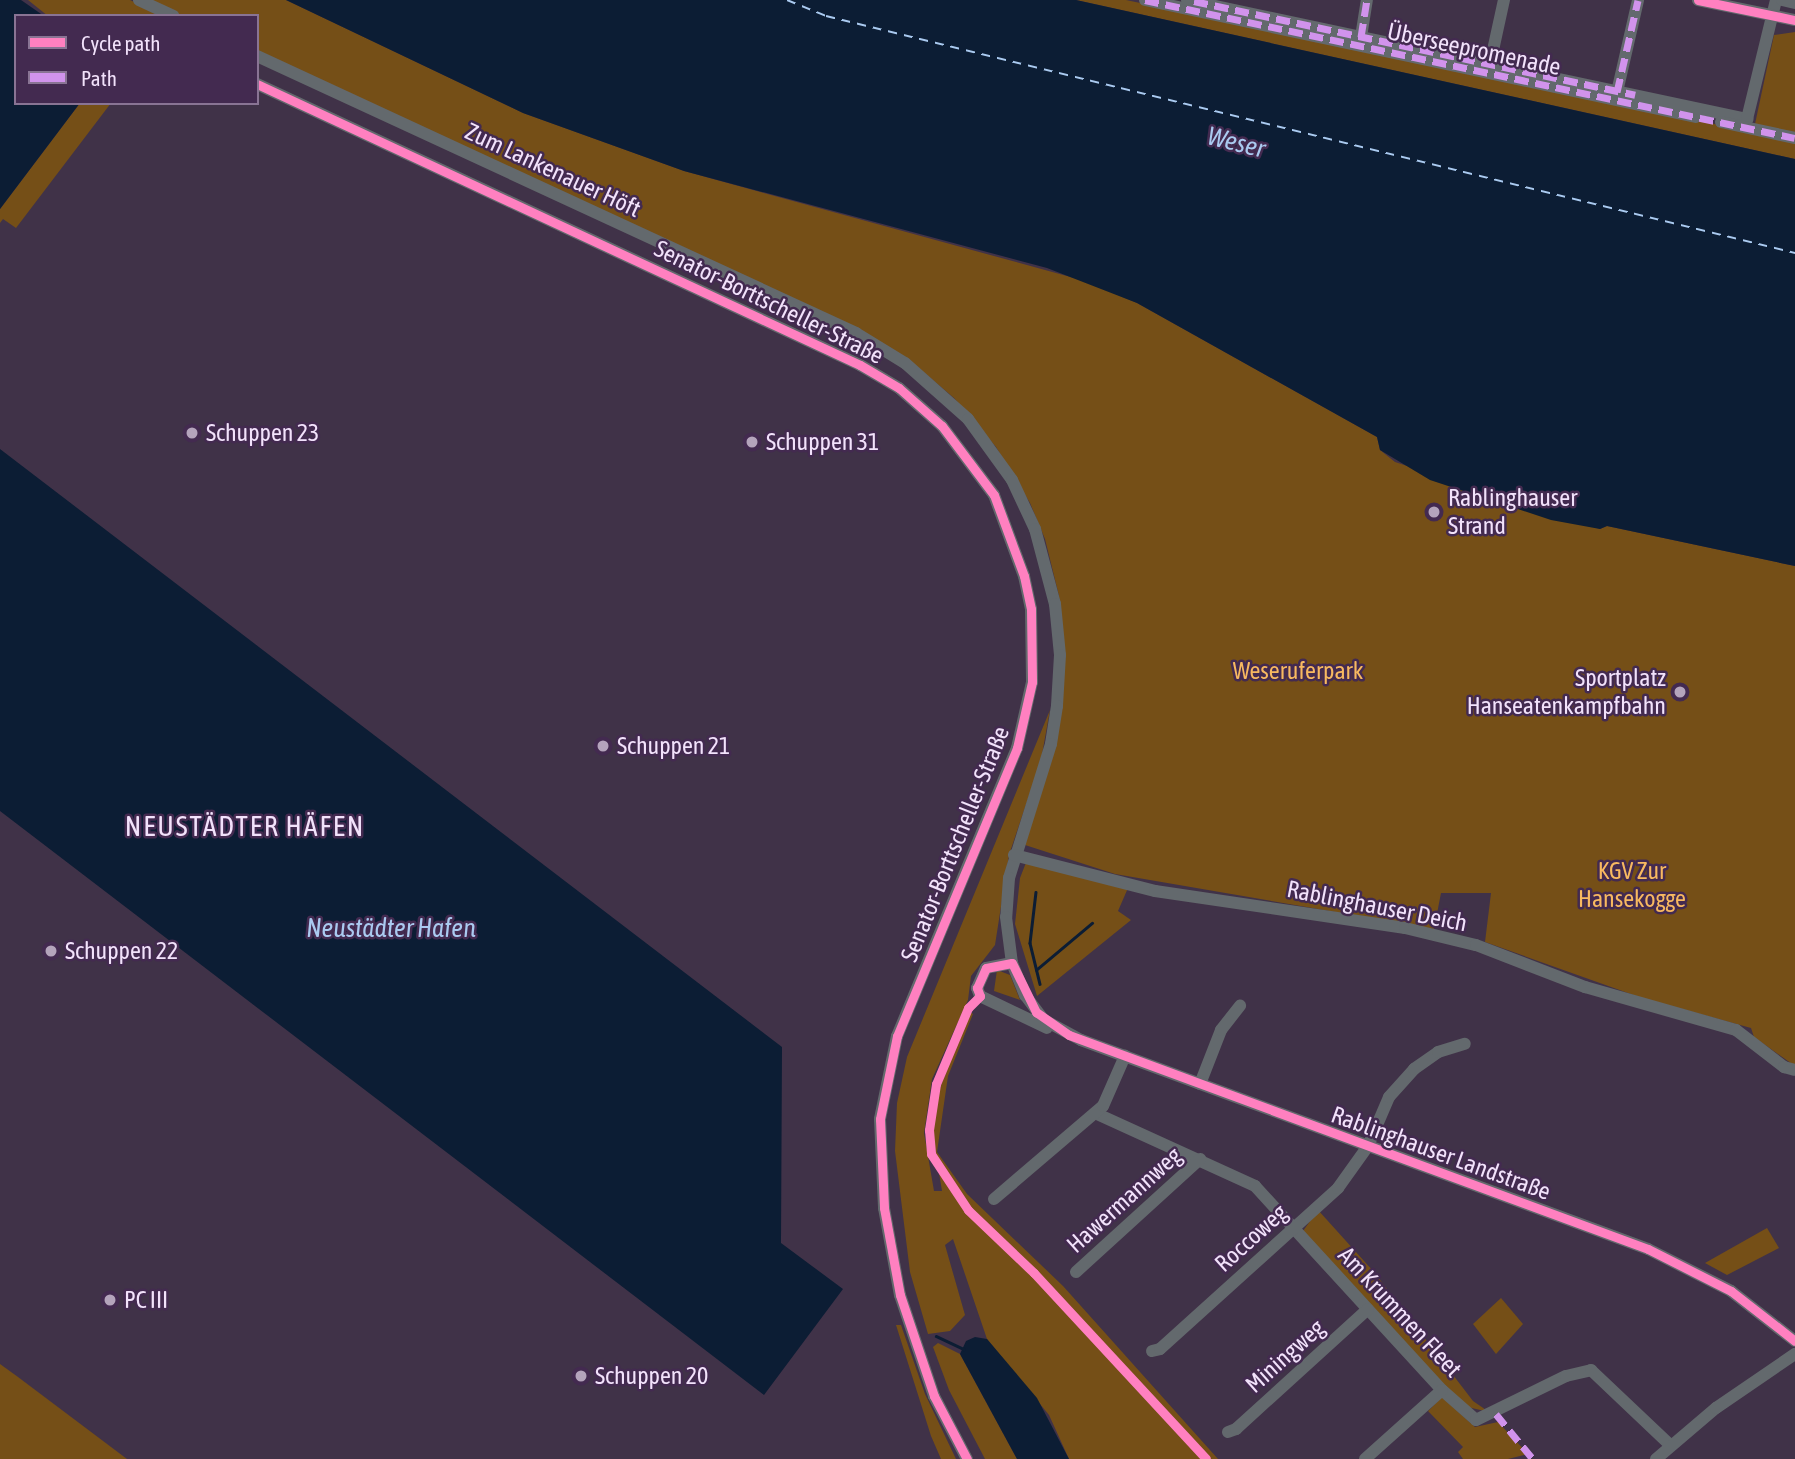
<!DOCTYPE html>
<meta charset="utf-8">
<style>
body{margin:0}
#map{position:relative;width:1795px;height:1459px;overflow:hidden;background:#403248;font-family:"Asap Condensed",sans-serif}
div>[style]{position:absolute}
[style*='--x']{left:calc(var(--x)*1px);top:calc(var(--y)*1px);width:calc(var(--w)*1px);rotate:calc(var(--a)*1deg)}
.green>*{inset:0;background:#754f17}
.water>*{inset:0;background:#0c1d34}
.stream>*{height:2.5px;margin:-1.25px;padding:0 1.25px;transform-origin:1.25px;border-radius:1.25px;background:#0c1d34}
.ferry>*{height:2px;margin-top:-1px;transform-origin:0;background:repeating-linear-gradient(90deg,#aacaf0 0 9px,transparent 0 16px)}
.minor>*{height:12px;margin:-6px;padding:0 6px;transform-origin:6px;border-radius:6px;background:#63696d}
.quiet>*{height:7px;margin-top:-3.5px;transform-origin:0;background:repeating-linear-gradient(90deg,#d193ec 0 14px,transparent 0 21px)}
.cycleway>*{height:9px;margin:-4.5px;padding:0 4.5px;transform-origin:4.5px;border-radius:4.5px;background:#ff80c0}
.dots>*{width:19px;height:19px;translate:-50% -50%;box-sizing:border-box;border:4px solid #432a50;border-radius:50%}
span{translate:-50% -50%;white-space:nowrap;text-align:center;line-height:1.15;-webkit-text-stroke:5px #432a50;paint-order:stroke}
.street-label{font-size:24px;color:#f2e2fb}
.poi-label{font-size:24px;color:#f2e2fb}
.left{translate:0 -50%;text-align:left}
.right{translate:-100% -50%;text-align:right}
.park-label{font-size:24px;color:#f8b960}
.water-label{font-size:26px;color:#aacaf0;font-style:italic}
.quarter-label{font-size:28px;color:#f2e2fb;letter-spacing:2px}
.legend{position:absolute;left:14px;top:14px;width:245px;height:91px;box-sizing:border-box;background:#432a50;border:2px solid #897494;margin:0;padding:9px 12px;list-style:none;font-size:21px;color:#f2e2fb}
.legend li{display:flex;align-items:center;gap:14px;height:35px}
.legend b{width:35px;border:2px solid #897494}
</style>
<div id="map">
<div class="green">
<div style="clip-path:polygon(28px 0,130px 0,165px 16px,48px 16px)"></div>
<div style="clip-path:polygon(149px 0,286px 0,523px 113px,684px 171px,1085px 281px,1137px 303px,1377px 437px,1380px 450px,1395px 462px,1600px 529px,1607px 526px,1795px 566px,1795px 1066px,1754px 1037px,1751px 1028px,1642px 998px,1485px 942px,1491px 893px,1441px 893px,1434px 929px,1115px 874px,1025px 845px,1064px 661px,1059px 596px,1045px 539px,1030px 503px,996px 447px,954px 398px,907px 358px,257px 51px,257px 16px,182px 16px)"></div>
<div style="clip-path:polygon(1076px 0,1126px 0,1795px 141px,1795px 159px)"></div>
<div style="clip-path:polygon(1795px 32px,1795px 133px,1755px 124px,1774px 35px)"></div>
<div style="clip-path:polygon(80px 103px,111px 103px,16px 228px,3px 219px,0 223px,0 209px)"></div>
<div style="clip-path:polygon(1050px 710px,1041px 760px,1009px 855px,995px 945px,971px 976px,968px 1000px,932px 1079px,924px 1133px,934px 1191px,942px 1191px,932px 1130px,934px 1103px,970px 1012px,973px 1014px,948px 1076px,937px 1152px,967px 1194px,1063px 1286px,1218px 1459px,1069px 1459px,1049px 1415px,987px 1339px,953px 1239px,945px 1245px,965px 1315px,950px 1331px,928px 1334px,910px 1272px,895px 1151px,897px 1103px,907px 1057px)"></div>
<div style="clip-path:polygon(1027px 860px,1128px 888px,1118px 911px,1131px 920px,1037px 996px,1015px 924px,1020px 878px)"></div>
<div style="clip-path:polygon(997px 970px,1010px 975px,1020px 1000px,994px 991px)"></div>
<div style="clip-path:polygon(1318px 1210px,1374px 1272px,1473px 1401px,1489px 1412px,1463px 1406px,1303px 1231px)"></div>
<div style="clip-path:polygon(1767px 1228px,1779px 1248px,1727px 1275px,1705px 1263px)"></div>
<div style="clip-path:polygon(1501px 1298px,1523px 1324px,1496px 1354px,1473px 1324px)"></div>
<div style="clip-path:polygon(896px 1325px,901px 1325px,925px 1394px,956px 1459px,941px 1459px,931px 1436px)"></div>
<div style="clip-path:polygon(938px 1343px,960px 1354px,1017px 1459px,985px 1459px,949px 1390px,933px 1347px)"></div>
<div style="clip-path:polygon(0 1364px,18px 1377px,127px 1459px,0 1459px)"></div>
<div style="clip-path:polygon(1442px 1397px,1475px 1427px,1498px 1422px,1528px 1454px,1508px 1459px,1463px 1459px,1458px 1452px,1463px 1447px,1428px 1411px)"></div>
</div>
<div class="water">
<div style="clip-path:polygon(0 0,21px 0,44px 16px,16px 16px,16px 103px,80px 103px,0 209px)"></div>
<div style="clip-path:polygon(286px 0,1076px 0,1795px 159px,1795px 566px,1607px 526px,1600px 529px,1551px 520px,1430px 480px,1380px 450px,1377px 437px,1137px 303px,1047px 268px,684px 171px,523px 113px)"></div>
<div style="clip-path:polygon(0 449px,782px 1047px,781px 1243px,843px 1289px,764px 1395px,0 811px)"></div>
<div style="clip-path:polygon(975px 1337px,987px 1339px,1037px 1398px,1069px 1459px,1017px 1459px,960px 1354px,966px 1341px)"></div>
</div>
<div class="stream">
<div style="--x:1036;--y:892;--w:51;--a:96.7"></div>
<div style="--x:1030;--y:943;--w:42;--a:76.3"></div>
<div style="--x:1036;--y:970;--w:73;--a:-40"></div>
<div style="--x:936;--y:1336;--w:31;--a:25"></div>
</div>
<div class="ferry">
<div style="--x:787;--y:0;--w:42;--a:22.3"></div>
<div style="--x:826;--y:16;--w:998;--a:13.74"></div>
</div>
<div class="minor">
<div style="--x:139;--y:0;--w:38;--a:25"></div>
<div style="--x:1145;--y:0;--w:563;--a:11.99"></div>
<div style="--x:1187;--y:0;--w:573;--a:12"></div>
<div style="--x:1747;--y:119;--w:122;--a:-76.3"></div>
<div style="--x:1698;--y:0;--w:99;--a:11.7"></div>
<div style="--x:1782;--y:0;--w:13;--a:13"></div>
<div style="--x:1361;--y:37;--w:37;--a:-81"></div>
<div style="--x:257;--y:56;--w:660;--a:24.82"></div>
<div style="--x:856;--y:333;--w:57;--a:31.5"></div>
<div style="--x:905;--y:363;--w:84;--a:41.6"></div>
<div style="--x:968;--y:419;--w:75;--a:54.2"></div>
<div style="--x:1012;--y:480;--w:54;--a:64.9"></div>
<div style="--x:1035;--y:529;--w:78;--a:75.1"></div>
<div style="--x:1055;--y:604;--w:51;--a:84.4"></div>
<div style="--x:1060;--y:655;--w:51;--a:93.4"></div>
<div style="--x:1057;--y:706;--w:38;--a:99"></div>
<div style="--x:1051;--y:744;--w:140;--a:107.4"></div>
<div style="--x:1009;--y:878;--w:39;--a:94"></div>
<div style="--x:1006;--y:917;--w:46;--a:82.6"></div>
<div style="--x:1012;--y:963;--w:35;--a:68"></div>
<div style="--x:1025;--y:995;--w:31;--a:53"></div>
<div style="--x:1044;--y:1020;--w:42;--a:28.4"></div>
<div style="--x:1081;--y:1040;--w:604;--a:20.23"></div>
<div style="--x:1648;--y:1249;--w:93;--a:26.8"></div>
<div style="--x:1731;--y:1291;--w:81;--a:38"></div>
<div style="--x:1490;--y:64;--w:66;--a:-77.7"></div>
<div style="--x:257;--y:84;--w:665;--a:24.99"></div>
<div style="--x:860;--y:365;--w:45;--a:30.5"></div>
<div style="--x:899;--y:388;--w:57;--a:41.5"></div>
<div style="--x:942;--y:426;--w:86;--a:53"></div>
<div style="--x:994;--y:495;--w:86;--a:69.7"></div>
<div style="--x:1024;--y:576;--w:34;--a:78"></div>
<div style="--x:1031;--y:609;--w:73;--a:89.2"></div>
<div style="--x:1032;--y:682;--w:68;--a:102.8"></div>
<div style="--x:1017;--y:748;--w:312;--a:112.6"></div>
<div style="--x:897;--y:1036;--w:85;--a:101.6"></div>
<div style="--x:880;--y:1119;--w:89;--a:87.4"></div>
<div style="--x:884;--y:1208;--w:88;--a:79.6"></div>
<div style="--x:900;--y:1295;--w:107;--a:71.4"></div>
<div style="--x:934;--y:1396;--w:71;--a:62.4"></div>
<div style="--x:1617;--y:92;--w:94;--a:-77.1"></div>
<div style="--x:1721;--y:122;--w:76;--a:12.2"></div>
<div style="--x:1014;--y:855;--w:146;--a:14.3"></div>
<div style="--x:1155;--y:891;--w:253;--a:8.4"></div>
<div style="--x:1405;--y:928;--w:73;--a:13.5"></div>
<div style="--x:1476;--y:945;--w:117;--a:21.1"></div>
<div style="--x:1585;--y:987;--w:157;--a:15.9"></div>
<div style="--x:1736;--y:1030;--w:61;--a:37.6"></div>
<div style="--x:1784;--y:1067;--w:11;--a:15"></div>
<div style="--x:1012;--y:963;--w:26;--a:169"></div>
<div style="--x:986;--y:968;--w:22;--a:114"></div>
<div style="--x:977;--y:988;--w:9;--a:69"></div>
<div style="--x:980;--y:996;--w:74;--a:25.5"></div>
<div style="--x:1200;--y:1084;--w:58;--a:-68.7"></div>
<div style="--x:1221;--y:1030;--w:31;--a:-52"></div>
<div style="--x:1095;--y:1113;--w:176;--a:24.5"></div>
<div style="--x:1255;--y:1186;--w:277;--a:47.5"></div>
<div style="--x:1442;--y:1390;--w:45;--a:41.4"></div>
<div style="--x:1476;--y:1420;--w:100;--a:-26.1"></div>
<div style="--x:1566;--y:1376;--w:26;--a:-13"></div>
<div style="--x:1591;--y:1370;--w:110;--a:43.5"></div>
<div style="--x:994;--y:1199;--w:143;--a:-40.5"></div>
<div style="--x:1103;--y:1106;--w:55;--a:-66.3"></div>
<div style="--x:1076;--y:1272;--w:168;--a:-42.3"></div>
<div style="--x:1152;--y:1351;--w:8;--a:-14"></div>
<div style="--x:1160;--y:1349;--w:240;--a:-42.1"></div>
<div style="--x:1338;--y:1188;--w:52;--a:-54.5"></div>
<div style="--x:1368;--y:1146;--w:53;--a:-66.8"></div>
<div style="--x:1389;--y:1097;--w:38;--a:-48"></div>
<div style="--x:1414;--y:1069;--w:29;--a:-35"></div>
<div style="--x:1438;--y:1052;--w:28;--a:-17"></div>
<div style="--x:1228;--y:1432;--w:9;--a:-21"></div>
<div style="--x:1236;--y:1429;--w:178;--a:-42.3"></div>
<div style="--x:1365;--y:1459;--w:103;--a:-41.9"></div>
<div style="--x:1656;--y:1459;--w:79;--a:-40.4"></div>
<div style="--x:1716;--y:1408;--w:96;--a:-34.4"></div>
</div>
<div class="quiet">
<div style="--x:1145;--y:0;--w:664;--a:11.99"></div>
<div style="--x:1194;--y:1;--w:451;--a:12"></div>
<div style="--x:1361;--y:37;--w:37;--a:-81"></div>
<div style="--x:1617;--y:92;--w:94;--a:-77.1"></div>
<div style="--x:1496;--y:1414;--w:58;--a:50.6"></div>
</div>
<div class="cycleway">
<div style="--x:1698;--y:0;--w:99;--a:11.7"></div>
<div style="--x:257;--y:84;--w:665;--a:24.99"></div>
<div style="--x:860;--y:365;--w:45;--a:30.5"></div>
<div style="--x:899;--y:388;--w:57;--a:41.5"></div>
<div style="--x:942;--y:426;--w:86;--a:53"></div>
<div style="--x:994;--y:495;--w:86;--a:69.7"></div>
<div style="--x:1024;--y:576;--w:34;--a:78"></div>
<div style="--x:1031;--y:609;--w:73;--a:89.2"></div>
<div style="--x:1032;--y:682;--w:68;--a:102.8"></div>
<div style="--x:1017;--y:748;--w:312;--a:112.6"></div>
<div style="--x:897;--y:1036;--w:85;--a:101.6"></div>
<div style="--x:880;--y:1119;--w:89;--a:87.4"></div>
<div style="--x:884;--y:1208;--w:88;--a:79.6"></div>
<div style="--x:900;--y:1295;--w:107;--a:71.4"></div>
<div style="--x:934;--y:1396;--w:71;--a:62.4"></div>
<div style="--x:980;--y:996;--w:9;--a:-111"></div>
<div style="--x:977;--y:988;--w:22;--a:-66"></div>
<div style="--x:986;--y:968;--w:26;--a:-11"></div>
<div style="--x:1012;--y:963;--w:55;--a:63.9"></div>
<div style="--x:1036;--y:1012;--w:40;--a:34.9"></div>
<div style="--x:1069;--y:1035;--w:617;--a:20.28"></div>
<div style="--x:1648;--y:1249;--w:93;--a:26.8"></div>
<div style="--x:1731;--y:1291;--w:81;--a:38"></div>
<div style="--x:980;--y:996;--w:17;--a:135"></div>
<div style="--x:968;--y:1008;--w:82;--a:112.8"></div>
<div style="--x:936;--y:1084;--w:47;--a:98.7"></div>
<div style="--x:929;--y:1130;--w:24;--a:85"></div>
<div style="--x:931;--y:1154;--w:67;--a:56.5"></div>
<div style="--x:968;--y:1210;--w:91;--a:43.7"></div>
<div style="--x:1034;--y:1273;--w:253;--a:47.2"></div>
</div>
<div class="dots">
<div style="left:192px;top:433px;background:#b4a4bc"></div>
<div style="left:752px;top:442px;background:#b4a4bc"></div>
<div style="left:1434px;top:512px;background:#b4a4bc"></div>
<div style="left:1680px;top:692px;background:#b4a4bc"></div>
<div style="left:603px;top:746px;background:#b4a4bc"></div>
<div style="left:51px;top:951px;background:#b4a4bc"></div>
<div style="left:110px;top:1300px;background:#b4a4bc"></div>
<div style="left:581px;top:1376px;background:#b4a4bc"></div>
</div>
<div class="street-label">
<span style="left:1474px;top:49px;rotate:12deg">Überseepromenade</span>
<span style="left:553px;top:170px;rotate:25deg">Zum Lankenauer Höft</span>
<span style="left:769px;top:302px;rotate:26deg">Senator-Borttscheller-Straße</span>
<span style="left:955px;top:844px;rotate:-68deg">Senator-Borttscheller-Straße</span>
<span style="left:1377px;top:906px;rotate:11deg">Rablinghauser Deich</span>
<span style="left:1441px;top:1153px;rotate:20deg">Rablinghauser Landstraße</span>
<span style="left:1124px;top:1200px;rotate:-42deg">Hawermannweg</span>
<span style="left:1251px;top:1238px;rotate:-42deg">Roccoweg</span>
<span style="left:1400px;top:1312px;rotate:47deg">Am Krummen Fleet</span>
<span style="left:1285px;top:1356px;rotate:-42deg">Miningweg</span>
</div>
<div class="poi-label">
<span class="left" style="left:206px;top:433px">Schuppen 23</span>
<span class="left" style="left:766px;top:442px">Schuppen 31</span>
<span class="left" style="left:1448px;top:512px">Rablinghauser<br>Strand</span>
<span class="right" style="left:1666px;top:692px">Sportplatz<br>Hanseatenkampfbahn</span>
<span class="left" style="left:617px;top:746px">Schuppen 21</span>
<span class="left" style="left:65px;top:951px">Schuppen 22</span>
<span class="left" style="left:124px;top:1300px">PC III</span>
<span class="left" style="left:595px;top:1376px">Schuppen 20</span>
</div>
<div class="park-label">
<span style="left:1298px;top:671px">Weseruferpark</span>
<span style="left:1632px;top:885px">KGV Zur<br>Hansekogge</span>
</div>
<div class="water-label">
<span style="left:1236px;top:143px;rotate:14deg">Weser</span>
<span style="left:391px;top:929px">Neustädter Hafen</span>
</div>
<div class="quarter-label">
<span style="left:245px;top:826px">NEUSTÄDTER HÄFEN</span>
</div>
<ul class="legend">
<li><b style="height:9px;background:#ff80c0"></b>Cycle path</li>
<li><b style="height:9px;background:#d193ec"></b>Path</li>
</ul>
</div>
